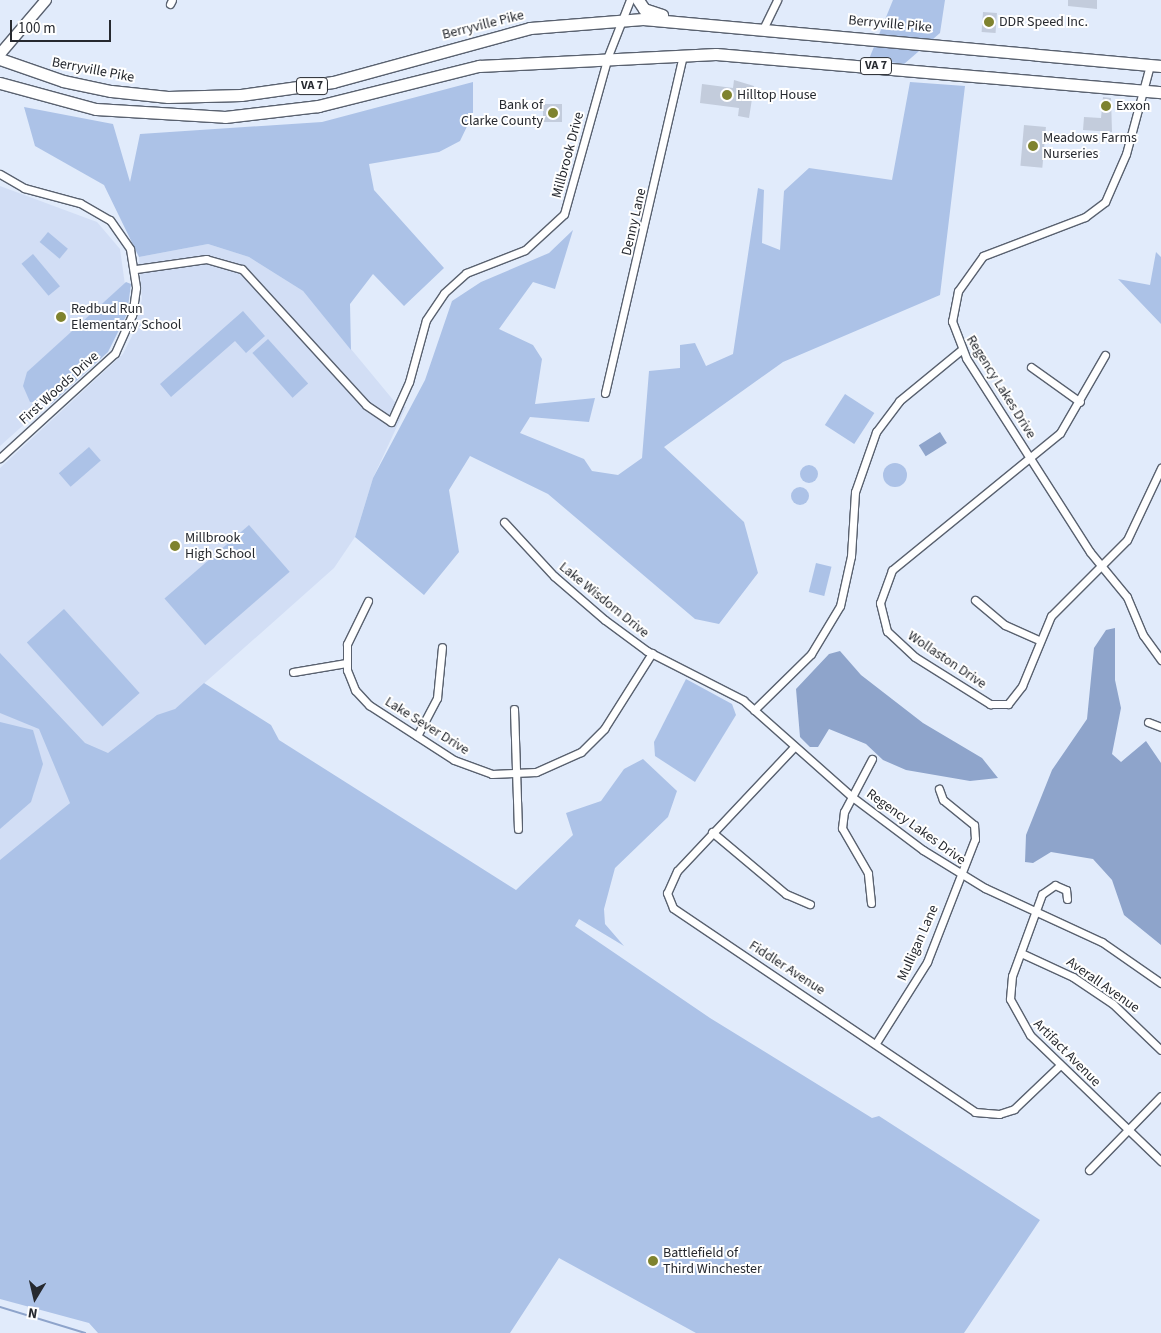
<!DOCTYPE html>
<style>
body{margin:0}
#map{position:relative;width:1161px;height:1333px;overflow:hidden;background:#e1ebfb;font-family:"Source Sans 3",sans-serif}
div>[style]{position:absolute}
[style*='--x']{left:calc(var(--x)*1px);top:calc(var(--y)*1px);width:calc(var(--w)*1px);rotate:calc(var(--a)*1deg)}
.built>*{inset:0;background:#d2def5}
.green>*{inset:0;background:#acc2e7;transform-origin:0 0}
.round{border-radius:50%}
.water>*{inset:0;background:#8ea4cb;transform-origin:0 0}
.stream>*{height:2px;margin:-1px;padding:0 1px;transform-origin:1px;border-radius:1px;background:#8ea4cb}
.building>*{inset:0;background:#c3ccdc;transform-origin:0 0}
.roads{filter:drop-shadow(1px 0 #59616f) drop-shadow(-1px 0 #59616f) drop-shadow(0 1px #59616f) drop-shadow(0 -1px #59616f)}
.minor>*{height:7px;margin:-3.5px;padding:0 3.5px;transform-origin:3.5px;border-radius:3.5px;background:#fff}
.secondary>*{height:10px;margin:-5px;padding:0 5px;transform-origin:5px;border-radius:5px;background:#fff}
.trunk>*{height:11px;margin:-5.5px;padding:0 5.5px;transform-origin:5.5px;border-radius:5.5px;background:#fff}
.dots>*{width:14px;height:14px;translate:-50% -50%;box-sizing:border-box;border:2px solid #fff;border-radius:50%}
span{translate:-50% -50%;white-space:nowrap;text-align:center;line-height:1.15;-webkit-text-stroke:4px #fff;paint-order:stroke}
.shield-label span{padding:1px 4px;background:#fff;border:1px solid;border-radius:4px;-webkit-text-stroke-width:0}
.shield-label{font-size:12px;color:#26292f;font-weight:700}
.poi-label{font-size:14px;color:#26292f}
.left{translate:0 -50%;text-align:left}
.right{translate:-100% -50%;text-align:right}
.street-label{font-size:14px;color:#26292f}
.north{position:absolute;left:10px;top:1273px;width:50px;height:50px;-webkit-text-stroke:4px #fff;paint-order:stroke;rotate:189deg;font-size:14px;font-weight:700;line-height:20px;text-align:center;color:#26292f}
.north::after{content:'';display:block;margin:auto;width:18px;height:22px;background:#26292f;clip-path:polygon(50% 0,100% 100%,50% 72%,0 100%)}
.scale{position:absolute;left:10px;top:20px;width:101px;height:22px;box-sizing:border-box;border:2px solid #26292f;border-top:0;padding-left:6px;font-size:15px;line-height:18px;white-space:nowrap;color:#26292f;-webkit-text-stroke:4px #fff;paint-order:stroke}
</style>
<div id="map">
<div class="built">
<div style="clip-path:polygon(0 186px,97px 222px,120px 249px,126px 292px,94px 362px,0 446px)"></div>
<div style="clip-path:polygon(208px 244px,249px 257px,303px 291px,394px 401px,406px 407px,373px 478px,355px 537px,334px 568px,0 865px,0 468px,123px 354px,134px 332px,142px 299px,139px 257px)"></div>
</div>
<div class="green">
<div style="clip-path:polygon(893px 0,945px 0,940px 33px,904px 64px,869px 59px)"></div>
<div style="clip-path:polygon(473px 82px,473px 114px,460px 141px,439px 152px,369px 164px,374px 190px,444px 268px,404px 306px,373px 274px,350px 304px,351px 350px,303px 291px,249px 257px,208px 244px,139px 257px,104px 185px,35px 146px,24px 107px,113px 124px,130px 182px,140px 134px,322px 122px)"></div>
<div style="clip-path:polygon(910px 82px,965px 86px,940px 295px,783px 362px,664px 447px,744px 522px,758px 573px,719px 624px,695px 619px,548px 494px,470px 456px,449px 490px,459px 552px,424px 595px,355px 537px,373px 478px,425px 380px,452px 301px,481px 282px,549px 253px,573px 230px,555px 289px,533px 282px,499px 329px,533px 345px,542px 359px,535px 404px,595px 398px,589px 422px,530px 417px,520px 433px,584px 459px,592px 471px,618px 475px,642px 458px,649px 371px,680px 368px,680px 345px,695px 343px,706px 366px,733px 354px,758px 188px,764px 190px,762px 243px,780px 250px,784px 191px,809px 168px,892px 180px)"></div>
<div style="left:48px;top:232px;width:26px;height:13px;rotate:40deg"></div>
<div style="clip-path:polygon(1156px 252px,1161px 257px,1161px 324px,1118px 279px,1150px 285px)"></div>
<div style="left:33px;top:254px;width:42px;height:15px;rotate:50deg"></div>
<div style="clip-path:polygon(126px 282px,131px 284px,127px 314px,108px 352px,51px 404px,30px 402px,23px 386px,27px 372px)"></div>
<div style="clip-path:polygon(243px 311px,265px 336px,246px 353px,235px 341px,171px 397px,160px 384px)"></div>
<div style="left:268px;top:339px;width:60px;height:21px;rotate:48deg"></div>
<div style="left:845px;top:394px;width:35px;height:37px;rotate:33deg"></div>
<div style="left:89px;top:447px;width:18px;height:40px;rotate:49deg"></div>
<div class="round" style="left:883px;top:463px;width:24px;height:24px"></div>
<div class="round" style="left:800px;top:465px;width:18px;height:18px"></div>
<div class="round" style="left:791px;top:487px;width:18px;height:18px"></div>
<div style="left:249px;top:525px;width:62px;height:112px;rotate:49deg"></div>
<div style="left:816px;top:563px;width:16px;height:30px;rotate:14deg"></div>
<div style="left:64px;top:609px;width:113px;height:50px;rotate:48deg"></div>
<div style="clip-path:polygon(0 653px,85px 743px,108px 753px,157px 715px,175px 709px,204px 683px,271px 725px,279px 740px,516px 890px,573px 835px,566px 813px,601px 801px,624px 769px,643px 759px,677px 791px,668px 817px,615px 868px,604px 909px,605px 924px,624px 946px,579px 919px,575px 926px,710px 1018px,872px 1118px,879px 1116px,1040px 1220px,964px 1333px,696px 1333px,559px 1258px,510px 1333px,98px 1333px,89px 1323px,0 1299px,0 860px,70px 803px,39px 729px,0 713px)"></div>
<div style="clip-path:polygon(686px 679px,732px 704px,736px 715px,695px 782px,655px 756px,654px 742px)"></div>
<div style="clip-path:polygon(0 722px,33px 730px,43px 764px,31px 802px,0 829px)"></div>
</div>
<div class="water">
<div style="left:940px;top:432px;width:13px;height:25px;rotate:58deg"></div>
<div style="clip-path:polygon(1115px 628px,1115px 680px,1121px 708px,1112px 754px,1121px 762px,1146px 741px,1161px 763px,1161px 945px,1124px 915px,1112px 880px,1093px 859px,1051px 852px,1033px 863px,1025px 862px,1026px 835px,1052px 770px,1087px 719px,1094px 648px,1106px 630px)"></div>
<div style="clip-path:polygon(840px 651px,861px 675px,923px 723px,982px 758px,998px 778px,970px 781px,906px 770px,883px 760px,866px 744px,829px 729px,818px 747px,810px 747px,800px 737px,796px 689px,829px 654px)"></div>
</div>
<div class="stream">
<div style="--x:0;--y:1307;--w:89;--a:17"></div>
</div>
<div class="building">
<div style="clip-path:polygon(1068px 0,1097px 0,1097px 9px,1068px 6px)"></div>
<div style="left:983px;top:12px;width:14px;height:20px;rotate:4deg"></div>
<div style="clip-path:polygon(734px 80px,754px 86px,749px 118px,738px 116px,739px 108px,700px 103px,702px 84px,733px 88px)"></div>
<div style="clip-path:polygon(1103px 97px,1111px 98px,1112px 132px,1083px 130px,1084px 117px,1101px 118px)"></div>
<div style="left:543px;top:104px;width:19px;height:18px"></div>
<div style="left:1024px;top:125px;width:22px;height:41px;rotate:5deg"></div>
</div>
<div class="roads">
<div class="minor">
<div style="--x:170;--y:4;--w:4;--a:-63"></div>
<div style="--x:764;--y:27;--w:30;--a:-64"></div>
<div style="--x:1150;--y:65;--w:92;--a:105.1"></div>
<div style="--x:1126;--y:154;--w:52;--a:113.6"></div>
<div style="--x:1105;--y:202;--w:25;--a:143"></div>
<div style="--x:1085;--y:217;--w:109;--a:159.1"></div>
<div style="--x:983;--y:256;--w:43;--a:125.5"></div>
<div style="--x:958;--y:291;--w:31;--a:101"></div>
<div style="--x:952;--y:321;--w:40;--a:69"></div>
<div style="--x:966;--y:358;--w:230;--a:57.4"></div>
<div style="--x:1090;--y:552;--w:58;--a:50.6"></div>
<div style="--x:1127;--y:597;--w:41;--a:67.2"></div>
<div style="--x:1143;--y:635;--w:31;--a:54"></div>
<div style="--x:0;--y:174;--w:28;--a:30"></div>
<div style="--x:24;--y:188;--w:58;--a:15"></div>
<div style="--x:80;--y:203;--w:34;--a:30"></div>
<div style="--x:110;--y:220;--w:35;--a:55"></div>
<div style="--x:130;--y:249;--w:39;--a:81"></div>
<div style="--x:136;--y:288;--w:27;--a:98"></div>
<div style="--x:132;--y:315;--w:42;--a:114.1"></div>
<div style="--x:115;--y:353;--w:156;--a:137.6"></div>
<div style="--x:136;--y:269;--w:71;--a:-8.1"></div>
<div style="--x:206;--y:259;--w:37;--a:16"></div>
<div style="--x:242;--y:269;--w:184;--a:47.6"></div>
<div style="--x:366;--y:405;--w:30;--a:34"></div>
<div style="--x:391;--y:422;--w:44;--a:-65.8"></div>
<div style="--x:409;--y:382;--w:64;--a:-74.7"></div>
<div style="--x:426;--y:320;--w:32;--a:-56"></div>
<div style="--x:444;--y:293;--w:30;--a:-42"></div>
<div style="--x:466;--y:273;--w:63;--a:-21.3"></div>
<div style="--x:525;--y:250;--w:53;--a:-42.7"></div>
<div style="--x:564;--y:214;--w:164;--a:-74.4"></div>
<div style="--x:608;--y:56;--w:60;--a:-68.6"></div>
<div style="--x:1105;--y:355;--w:90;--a:120"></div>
<div style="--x:1060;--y:433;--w:217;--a:140.8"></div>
<div style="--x:892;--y:570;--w:35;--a:110"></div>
<div style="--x:880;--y:603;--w:29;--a:76"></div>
<div style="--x:887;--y:631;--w:38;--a:43"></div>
<div style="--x:915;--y:657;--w:89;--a:32.1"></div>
<div style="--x:990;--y:704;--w:18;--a:0"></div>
<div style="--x:1008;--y:704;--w:23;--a:-52"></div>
<div style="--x:1022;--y:686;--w:76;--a:-67.5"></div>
<div style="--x:1051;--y:616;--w:107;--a:-45"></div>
<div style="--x:1127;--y:540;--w:80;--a:-64.7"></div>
<div style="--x:1031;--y:367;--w:60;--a:35.5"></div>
<div style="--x:605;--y:393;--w:347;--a:-77"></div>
<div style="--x:504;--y:522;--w:74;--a:47.2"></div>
<div style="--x:554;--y:576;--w:67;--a:40.8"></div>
<div style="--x:605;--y:620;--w:52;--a:36.4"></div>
<div style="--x:647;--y:651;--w:108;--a:27"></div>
<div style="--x:743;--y:700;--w:144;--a:41.6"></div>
<div style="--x:851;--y:796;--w:90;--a:36.9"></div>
<div style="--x:923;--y:850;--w:73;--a:31.5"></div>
<div style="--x:985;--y:888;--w:129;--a:24.8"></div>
<div style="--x:1102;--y:942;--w:72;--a:34.8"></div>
<div style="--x:975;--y:600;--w:39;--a:40"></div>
<div style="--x:1005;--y:625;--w:36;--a:24"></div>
<div style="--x:368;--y:601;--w:48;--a:116"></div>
<div style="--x:347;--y:644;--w:26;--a:90"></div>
<div style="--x:347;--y:670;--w:22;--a:68"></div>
<div style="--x:355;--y:690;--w:21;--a:47"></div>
<div style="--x:369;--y:705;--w:101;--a:32.9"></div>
<div style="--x:454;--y:760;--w:40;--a:20.2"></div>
<div style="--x:492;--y:774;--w:44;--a:-2.6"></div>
<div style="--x:536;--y:772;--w:49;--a:-24"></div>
<div style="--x:581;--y:752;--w:33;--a:-45"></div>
<div style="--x:604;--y:729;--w:90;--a:-57.7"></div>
<div style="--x:293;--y:672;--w:54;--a:-9.6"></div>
<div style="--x:514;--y:709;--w:120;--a:88.1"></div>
<div style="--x:754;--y:710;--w:80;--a:-44.5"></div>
<div style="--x:811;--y:654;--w:56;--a:-58.9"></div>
<div style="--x:840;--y:606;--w:51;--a:-77.6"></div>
<div style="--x:851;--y:556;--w:64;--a:-86.4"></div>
<div style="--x:855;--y:492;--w:64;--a:-70.7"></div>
<div style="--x:876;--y:432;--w:39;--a:-53"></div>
<div style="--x:899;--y:401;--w:80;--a:-39.4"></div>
<div style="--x:1148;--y:722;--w:14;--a:21"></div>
<div style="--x:417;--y:736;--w:43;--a:-62.2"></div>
<div style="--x:437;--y:698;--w:51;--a:-84.4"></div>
<div style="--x:794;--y:747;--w:170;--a:133.3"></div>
<div style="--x:677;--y:871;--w:24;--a:114"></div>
<div style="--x:667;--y:893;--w:16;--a:68"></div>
<div style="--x:673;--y:908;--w:364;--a:34"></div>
<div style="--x:975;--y:1112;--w:24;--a:5"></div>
<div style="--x:999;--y:1114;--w:16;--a:-18"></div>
<div style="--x:1014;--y:1109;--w:62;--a:-43.7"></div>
<div style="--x:712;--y:832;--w:97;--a:40"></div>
<div style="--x:786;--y:894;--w:26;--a:23"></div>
<div style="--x:1067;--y:899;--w:9;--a:-96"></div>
<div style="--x:1066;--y:890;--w:12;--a:-156"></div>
<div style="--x:1055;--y:885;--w:16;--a:145"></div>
<div style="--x:1042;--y:894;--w:87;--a:110.1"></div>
<div style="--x:1012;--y:976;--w:23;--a:95"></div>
<div style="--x:1010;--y:999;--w:41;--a:60.9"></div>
<div style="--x:1030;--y:1035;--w:182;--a:43.9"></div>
<div style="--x:871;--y:903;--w:30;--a:-96"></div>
<div style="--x:868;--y:873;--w:52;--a:-120"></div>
<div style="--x:842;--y:828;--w:16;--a:-83"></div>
<div style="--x:844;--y:812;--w:60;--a:-62.2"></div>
<div style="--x:1021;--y:953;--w:57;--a:24.8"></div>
<div style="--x:1073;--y:977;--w:48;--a:34"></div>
<div style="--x:1113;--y:1004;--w:66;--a:43.8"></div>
<div style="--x:876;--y:1043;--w:96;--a:-57.8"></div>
<div style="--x:927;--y:962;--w:132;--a:-68.7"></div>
<div style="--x:975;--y:839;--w:14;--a:-94"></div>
<div style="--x:974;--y:825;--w:40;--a:-141"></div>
<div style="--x:943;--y:800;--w:12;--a:-110"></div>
<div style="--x:1089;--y:1170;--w:103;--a:-45.8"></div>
</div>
<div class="secondary">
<div style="--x:0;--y:54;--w:71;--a:-49.6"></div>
</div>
<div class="trunk">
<div style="--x:638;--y:0;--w:11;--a:56"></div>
<div style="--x:644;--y:9;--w:19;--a:18"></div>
<div style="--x:0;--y:59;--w:67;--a:19.2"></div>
<div style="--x:63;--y:81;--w:49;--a:11.8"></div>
<div style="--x:111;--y:91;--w:57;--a:6"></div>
<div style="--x:168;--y:97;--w:73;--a:-1.6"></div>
<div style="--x:241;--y:95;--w:93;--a:-8"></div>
<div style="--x:333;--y:82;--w:204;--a:-15.3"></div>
<div style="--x:530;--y:28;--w:113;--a:-4.6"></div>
<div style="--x:643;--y:19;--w:520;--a:5.18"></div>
<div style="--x:0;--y:83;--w:99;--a:15.2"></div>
<div style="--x:96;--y:109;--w:129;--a:3.5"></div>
<div style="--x:225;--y:117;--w:94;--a:-6.7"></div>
<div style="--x:318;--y:106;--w:166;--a:-14"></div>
<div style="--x:479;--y:66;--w:237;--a:-2.9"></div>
<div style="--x:716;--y:54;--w:447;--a:4.9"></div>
</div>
</div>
<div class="dots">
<div style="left:989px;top:22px;background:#7f832e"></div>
<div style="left:727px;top:95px;background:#7f832e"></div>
<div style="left:1106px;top:106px;background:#7f832e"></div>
<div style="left:553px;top:113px;background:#7f832e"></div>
<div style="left:1033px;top:146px;background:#7f832e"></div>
<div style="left:61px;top:317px;background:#7f832e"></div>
<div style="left:175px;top:546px;background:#7f832e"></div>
<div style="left:653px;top:1261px;background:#7f832e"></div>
</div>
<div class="shield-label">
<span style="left:876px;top:66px">VA 7</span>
<span style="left:312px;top:86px">VA 7</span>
</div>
<div class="poi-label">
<span class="left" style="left:999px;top:22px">DDR Speed Inc.</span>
<span class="left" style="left:737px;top:95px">Hilltop House</span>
<span class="right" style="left:543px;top:113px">Bank of<br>Clarke County</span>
<span class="left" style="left:1116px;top:106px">Exxon</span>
<span class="left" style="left:1043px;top:146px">Meadows Farms<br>Nurseries</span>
<span class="left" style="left:71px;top:317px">Redbud Run<br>Elementary School</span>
<span class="left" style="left:185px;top:546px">Millbrook<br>High School</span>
<span class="left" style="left:663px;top:1261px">Battlefield of<br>Third Winchester</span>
</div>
<div class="street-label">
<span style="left:890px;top:24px;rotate:5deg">Berryville Pike</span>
<span style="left:483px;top:25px;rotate:-14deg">Berryville Pike</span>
<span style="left:93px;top:70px;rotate:11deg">Berryville Pike</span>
<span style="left:568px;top:155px;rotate:-75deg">Millbrook Drive</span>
<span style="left:634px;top:222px;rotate:-77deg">Denny Lane</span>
<span style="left:1001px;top:387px;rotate:58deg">Regency Lakes Drive</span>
<span style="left:59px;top:388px;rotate:-42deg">First Woods Drive</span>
<span style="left:604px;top:600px;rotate:39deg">Lake Wisdom Drive</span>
<span style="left:947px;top:660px;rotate:34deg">Wollaston Drive</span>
<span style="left:427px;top:726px;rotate:32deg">Lake Sever Drive</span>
<span style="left:916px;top:827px;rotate:36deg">Regency Lakes Drive</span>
<span style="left:918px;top:943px;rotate:-66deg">Mulligan Lane</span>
<span style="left:787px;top:968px;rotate:33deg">Fiddler Avenue</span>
<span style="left:1103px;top:985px;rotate:35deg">Averall Avenue</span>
<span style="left:1067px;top:1053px;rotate:45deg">Artifact Avenue</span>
</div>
<div class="north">N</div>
<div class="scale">100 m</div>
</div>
